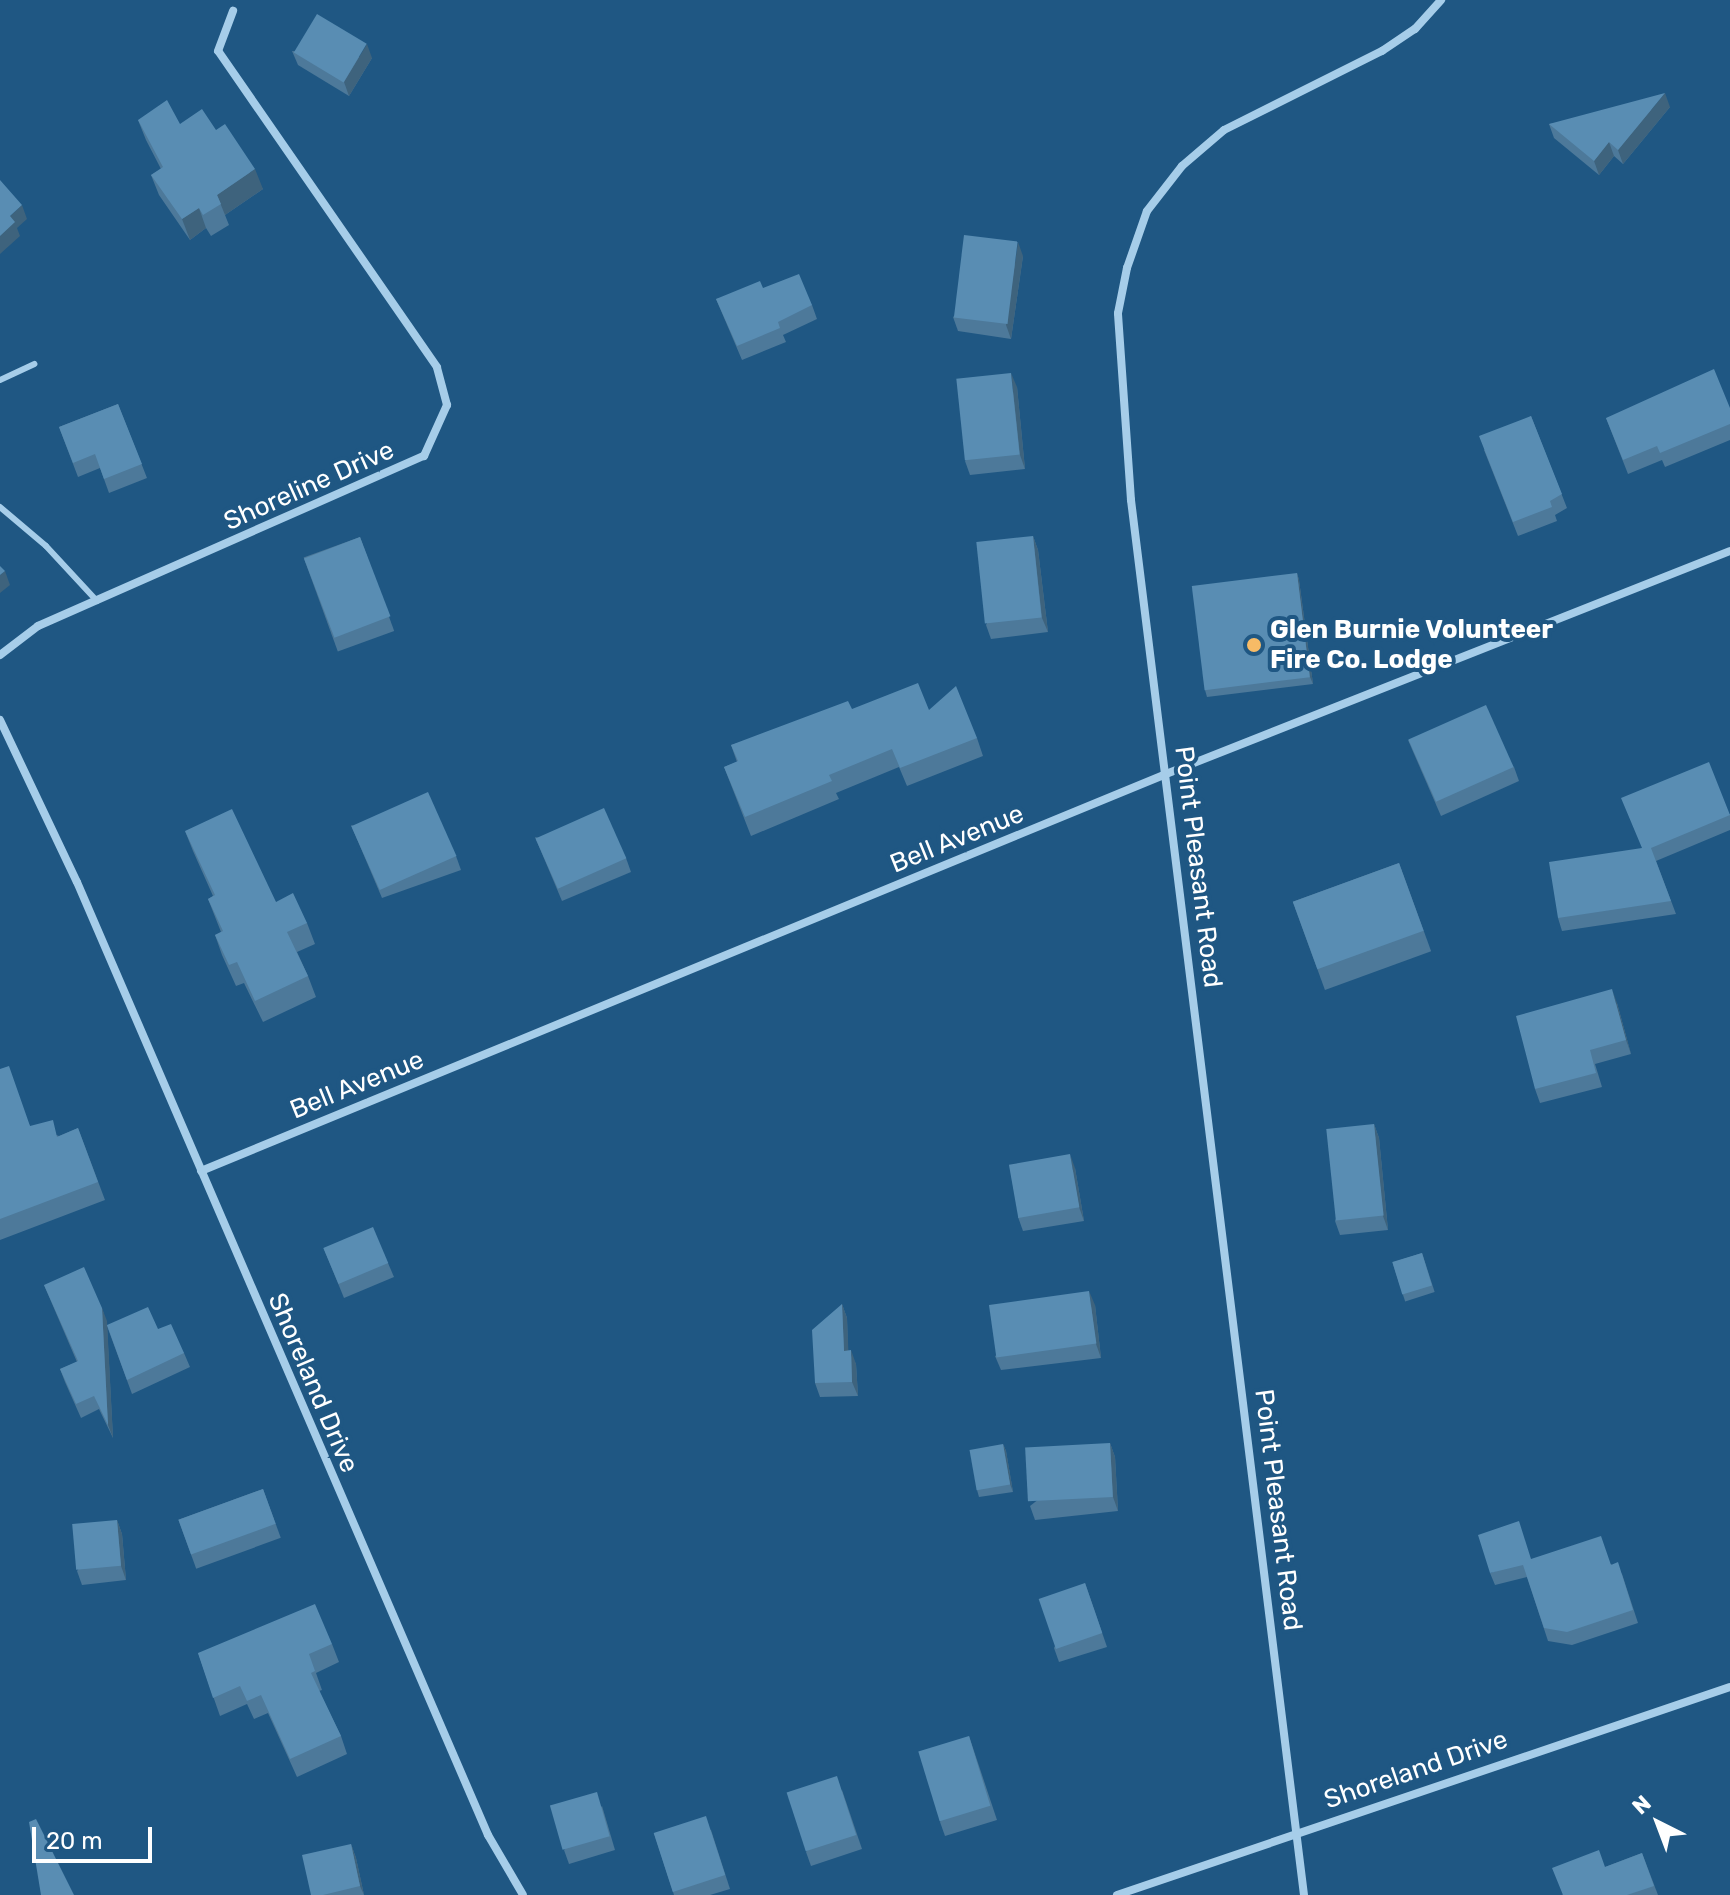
<!DOCTYPE html>
<style>
body{margin:0}
#map{position:relative;width:1730px;height:1895px;overflow:hidden;background:#1f5783;font-family:Rubik,sans-serif}
div>[style]{position:absolute}
[style*='--x']{left:calc(var(--x)*1px);top:calc(var(--y)*1px);width:calc(var(--w)*1px);rotate:calc(var(--a)*1deg)}
.service>*{height:6px;margin:-3px;padding:0 3px;transform-origin:3px;border-radius:3px;background:#a6cde9}
.minor>*{height:8px;margin:-4px;padding:0 4px;transform-origin:4px;border-radius:4px;background:#a6cde9}
.wall>*{inset:0;background:#4d799a;transform-origin:0 0}
.shaded-wall>*{inset:0;background:#3e637d}
.building>*{inset:0;background:#598db3;transform-origin:0 0}
.dots>*{width:22px;height:22px;translate:-50% -50%;box-sizing:border-box;border:4px solid #1f5783;border-radius:50%}
span{translate:-50% -50%;white-space:nowrap;text-align:center;line-height:1.15;-webkit-text-stroke:8px #1f5783;paint-order:stroke}
.street-label{font-size:26px;color:#fff}
.poi-label{font-size:26px;color:#fff;font-weight:700}
.left{translate:0 -50%;text-align:left}
.north{position:absolute;left:1618px;top:1783px;width:80px;height:80px;-webkit-text-stroke:6px #1f5783;paint-order:stroke;rotate:318deg;font-size:22px;font-weight:700;line-height:32px;text-align:center;color:#fff}
.north::after{content:'';display:block;margin:auto;width:28px;height:36px;background:#fff;clip-path:polygon(50% 0,100% 100%,50% 72%,0 100%)}
.scale{position:absolute;left:32px;top:1827px;width:120px;height:36px;box-sizing:border-box;border:4px solid #fff;border-top:0;padding-left:10px;font-size:24px;line-height:28px;white-space:nowrap;color:#fff;-webkit-text-stroke:6px #1f5783;paint-order:stroke}
</style>
<div id="map">
<div class="service">
<div style="--x:0;--y:380;--w:38;--a:-25"></div>
<div style="--x:0;--y:507;--w:60;--a:40.3"></div>
<div style="--x:46;--y:546;--w:75;--a:47.2"></div>
</div>
<div class="minor">
<div style="--x:0;--y:655;--w:48;--a:-37.3"></div>
<div style="--x:38;--y:626;--w:422;--a:-23.8"></div>
<div style="--x:424;--y:456;--w:56;--a:-65.7"></div>
<div style="--x:447;--y:405;--w:39;--a:-105"></div>
<div style="--x:437;--y:367;--w:384;--a:-124.7"></div>
<div style="--x:218;--y:51;--w:43;--a:-69.4"></div>
<div style="--x:0;--y:720;--w:179;--a:64.6"></div>
<div style="--x:77;--y:882;--w:1038;--a:66.67"></div>
<div style="--x:488;--y:1835;--w:69;--a:59.7"></div>
<div style="--x:201;--y:1171;--w:1043;--a:-22.36"></div>
<div style="--x:1166;--y:774;--w:606;--a:-21.57"></div>
<div style="--x:1117;--y:1895;--w:647;--a:-18.74"></div>
<div style="--x:1304;--y:1895;--w:1406;--a:-97.07"></div>
<div style="--x:1131;--y:500;--w:187;--a:-94"></div>
<div style="--x:1118;--y:313;--w:46;--a:-78.7"></div>
<div style="--x:1127;--y:268;--w:60;--a:-70.7"></div>
<div style="--x:1147;--y:211;--w:57;--a:-52.1"></div>
<div style="--x:1182;--y:166;--w:55;--a:-40.6"></div>
<div style="--x:1224;--y:130;--w:177;--a:-26.6"></div>
<div style="--x:1382;--y:51;--w:40;--a:-34"></div>
<div style="--x:1415;--y:29;--w:39;--a:-48"></div>
</div>
<div class="wall">
<div style="clip-path:polygon(292px 51px,372px 58px,349px 96px,298px 65px)"></div>
<div style="clip-path:polygon(1670px 107px,1623px 164px,1614px 156px,1599px 175px,1554px 138px,1549px 124px)"></div>
<div style="clip-path:polygon(138px 120px,216px 130px,263px 189px,225px 215px,229px 225px,211px 236px,206px 228px,190px 240px,159px 195px,151px 175px,161px 169px,146px 140px)"></div>
<div style="clip-path:polygon(1023px 256px,1011px 339px,958px 331px,953px 317px)"></div>
<div style="clip-path:polygon(763px 288px,812px 305px,817px 319px,783px 335px,786px 342px,742px 360px,716px 299px)"></div>
<div style="clip-path:polygon(1017px 387px,1025px 469px,970px 475px,965px 461px)"></div>
<div style="clip-path:polygon(118px 404px,147px 478px,109px 493px,100px 468px,78px 477px,59px 427px)"></div>
<div style="clip-path:polygon(1730px 408px,1730px 440px,1665px 467px,1662px 460px,1628px 474px,1606px 418px)"></div>
<div style="clip-path:polygon(1531px 416px,1567px 508px,1555px 515px,1557px 521px,1518px 536px,1484px 450px)"></div>
<div style="clip-path:polygon(1033px 536px,1038px 550px,1048px 632px,991px 639px,986px 625px)"></div>
<div style="left:360px;top:537px;width:100px;height:60px;rotate:70deg"></div>
<div style="clip-path:polygon(1297px 573px,1299px 580px,1313px 684px,1207px 697px,1205px 690px)"></div>
<div style="clip-path:polygon(852px 709px,929px 710px,977px 738px,983px 756px,907px 786px,899px 767px,836px 793px,839px 799px,751px 836px,724px 767px,737px 762px,731px 745px)"></div>
<div style="clip-path:polygon(1408px 740px,1514px 767px,1519px 781px,1441px 816px)"></div>
<div style="clip-path:polygon(1730px 814px,1730px 830px,1656px 861px,1676px 914px,1562px 931px,1558px 918px,1641px 849px)"></div>
<div style="clip-path:polygon(351px 825px,456px 856px,461px 870px,382px 898px)"></div>
<div style="clip-path:polygon(185px 831px,276px 902px,307px 923px,315px 944px,297px 952px,308px 976px,316px 997px,263px 1022px,244px 983px,236px 986px,222px 955px,215px 935px,221px 932px,208px 899px,213px 896px,193px 851px)"></div>
<div style="clip-path:polygon(535px 837px,626px 858px,631px 872px,562px 901px)"></div>
<div style="left:1399px;top:863px;width:94px;height:113px;rotate:70deg"></div>
<div style="clip-path:polygon(1617px 1003px,1631px 1054px,1595px 1064px,1602px 1087px,1540px 1103px,1535px 1089px)"></div>
<div style="clip-path:polygon(0 1069px,30px 1126px,59px 1136px,78px 1128px,105px 1200px,0 1240px)"></div>
<div style="clip-path:polygon(1374px 1124px,1379px 1138px,1388px 1230px,1340px 1235px,1335px 1221px)"></div>
<div style="clip-path:polygon(1075px 1168px,1084px 1221px,1023px 1231px,1018px 1217px)"></div>
<div style="clip-path:polygon(324px 1249px,388px 1263px,394px 1277px,344px 1298px)"></div>
<div style="left:1422px;top:1253px;width:41px;height:31px;rotate:72deg"></div>
<div style="clip-path:polygon(44px 1285px,102px 1308px,107px 1325px,158px 1329px,184px 1353px,190px 1367px,132px 1394px,107px 1326px,113px 1438px,99px 1409px,81px 1418px,65px 1382px,60px 1369px,77px 1362px)"></div>
<div style="clip-path:polygon(842px 1304px,847px 1318px,848px 1350px,856px 1364px,858px 1396px,820px 1397px,815px 1383px)"></div>
<div style="clip-path:polygon(1095px 1305px,1101px 1358px,1001px 1370px,995px 1356px)"></div>
<div style="clip-path:polygon(1110px 1443px,1115px 1457px,1118px 1511px,1035px 1520px,1030px 1506px)"></div>
<div style="clip-path:polygon(1003px 1444px,1006px 1451px,1013px 1492px,979px 1497px,977px 1490px)"></div>
<div style="left:263px;top:1489px;width:52px;height:90px;rotate:70deg"></div>
<div style="clip-path:polygon(117px 1520px,122px 1534px,126px 1580px,82px 1585px,77px 1571px)"></div>
<div style="clip-path:polygon(1532px 1559px,1611px 1564px,1622px 1574px,1638px 1623px,1572px 1645px,1548px 1641px,1527px 1577px,1495px 1585px,1490px 1573px)"></div>
<div style="clip-path:polygon(1085px 1583px,1107px 1647px,1059px 1662px,1054px 1648px)"></div>
<div style="clip-path:polygon(332px 1644px,339px 1662px,316px 1673px,322px 1690px,319px 1691px,341px 1736px,347px 1754px,297px 1777px,268px 1713px,254px 1719px,247px 1704px,220px 1716px,198px 1653px)"></div>
<div style="clip-path:polygon(969px 1736px,997px 1820px,945px 1836px,940px 1822px)"></div>
<div style="clip-path:polygon(842px 1790px,862px 1849px,811px 1866px,806px 1852px)"></div>
<div style="clip-path:polygon(602px 1806px,615px 1850px,569px 1864px,564px 1850px)"></div>
<div style="clip-path:polygon(711px 1830px,730px 1889px,710px 1895px,674px 1895px,654px 1833px)"></div>
<div style="clip-path:polygon(351px 1844px,356px 1858px,364px 1895px,311px 1895px)"></div>
<div style="clip-path:polygon(1642px 1853px,1658px 1895px,1562px 1895px,1605px 1867px)"></div>
</div>
<div class="shaded-wall">
<div style="clip-path:polygon(367px 44px,372px 58px,349px 96px,344px 82px)"></div>
<div style="clip-path:polygon(1665px 93px,1670px 107px,1623px 164px,1618px 150px)"></div>
<div style="clip-path:polygon(1609px 142px,1614px 156px,1599px 175px,1594px 161px)"></div>
<div style="clip-path:polygon(255px 169px,263px 189px,225px 215px,217px 195px)"></div>
<div style="clip-path:polygon(22px 205px,27px 219px,17px 228px,20px 236px,0 254px,0 236px,10px 216px)"></div>
<div style="clip-path:polygon(199px 208px,206px 228px,190px 240px,182px 219px)"></div>
<div style="clip-path:polygon(1018px 242px,1023px 256px,1011px 339px,1006px 325px)"></div>
<div style="clip-path:polygon(1011px 373px,1017px 387px,1025px 469px,1020px 455px)"></div>
<div style="clip-path:polygon(1033px 536px,1038px 550px,1048px 632px,1042px 618px)"></div>
<div style="clip-path:polygon(5px 571px,10px 585px,0 593px,0 575px)"></div>
<div style="clip-path:polygon(1297px 573px,1299px 580px,1313px 684px,1310px 677px)"></div>
<div style="clip-path:polygon(1612px 989px,1617px 1003px,1631px 1054px,1626px 1040px)"></div>
<div style="clip-path:polygon(1374px 1124px,1379px 1138px,1388px 1230px,1383px 1216px)"></div>
<div style="clip-path:polygon(1070px 1154px,1075px 1168px,1084px 1221px,1079px 1207px)"></div>
<div style="clip-path:polygon(1089px 1291px,1095px 1305px,1101px 1358px,1096px 1344px)"></div>
<div style="clip-path:polygon(842px 1304px,847px 1318px,849px 1365px,844px 1351px)"></div>
<div style="clip-path:polygon(102px 1308px,107px 1321px,113px 1438px,108px 1425px)"></div>
<div style="clip-path:polygon(851px 1350px,856px 1364px,858px 1396px,852px 1382px)"></div>
<div style="clip-path:polygon(1110px 1443px,1115px 1457px,1118px 1511px,1113px 1497px)"></div>
<div style="clip-path:polygon(1003px 1444px,1006px 1451px,1013px 1492px,1010px 1484px)"></div>
<div style="clip-path:polygon(117px 1520px,122px 1534px,126px 1580px,121px 1566px)"></div>
<div style="clip-path:polygon(351px 1844px,356px 1858px,364px 1895px,360px 1886px)"></div>
</div>
<div class="building">
<div style="left:317px;top:14px;width:58px;height:45px;rotate:31deg"></div>
<div style="clip-path:polygon(1665px 93px,1618px 150px,1609px 142px,1594px 161px,1549px 124px)"></div>
<div style="clip-path:polygon(167px 100px,180px 124px,202px 109px,216px 130px,225px 124px,255px 169px,217px 195px,221px 204px,203px 215px,199px 208px,182px 219px,151px 175px,163px 167px,138px 120px)"></div>
<div style="clip-path:polygon(0 180px,22px 205px,10px 216px,15px 222px,0 236px)"></div>
<div style="left:964px;top:235px;width:54px;height:83px;rotate:7deg"></div>
<div style="clip-path:polygon(799px 274px,812px 305px,778px 322px,780px 328px,737px 346px,716px 299px,760px 281px,763px 288px)"></div>
<div style="clip-path:polygon(1714px 369px,1730px 408px,1730px 424px,1660px 453px,1657px 446px,1623px 460px,1606px 418px)"></div>
<div style="left:1011px;top:373px;width:82px;height:55px;rotate:84deg"></div>
<div style="clip-path:polygon(118px 404px,142px 464px,104px 479px,95px 454px,73px 463px,59px 427px)"></div>
<div style="clip-path:polygon(1531px 416px,1562px 494px,1550px 501px,1552px 507px,1513px 522px,1479px 436px)"></div>
<div style="left:1033px;top:536px;width:82px;height:57px;rotate:84deg"></div>
<div style="left:360px;top:537px;width:85px;height:60px;rotate:69deg"></div>
<div style="clip-path:polygon(0 566px,5px 571px,0 575px)"></div>
<div style="left:1297px;top:573px;width:105px;height:106px;rotate:83deg"></div>
<div style="clip-path:polygon(918px 683px,929px 710px,956px 686px,977px 738px,900px 768px,892px 749px,829px 775px,832px 781px,745px 817px,724px 767px,738px 761px,731px 745px,848px 701px,852px 709px)"></div>
<div style="left:1486px;top:705px;width:68px;height:85px;rotate:66deg"></div>
<div style="clip-path:polygon(1709px 762px,1730px 815px,1651px 848px,1671px 901px,1558px 918px,1549px 862px,1642px 848px,1621px 798px)"></div>
<div style="left:428px;top:792px;width:70px;height:84px;rotate:66deg"></div>
<div style="left:604px;top:808px;width:55px;height:75px;rotate:66deg"></div>
<div style="clip-path:polygon(232px 809px,276px 902px,293px 893px,307px 923px,287px 932px,308px 976px,255px 1001px,237px 962px,229px 965px,215px 935px,223px 931px,208px 899px,215px 895px,185px 831px)"></div>
<div style="left:1399px;top:863px;width:72px;height:113px;rotate:70deg"></div>
<div style="clip-path:polygon(1612px 989px,1626px 1040px,1590px 1050px,1596px 1073px,1535px 1089px,1516px 1016px)"></div>
<div style="clip-path:polygon(9px 1066px,30px 1126px,53px 1120px,57px 1137px,78px 1128px,98px 1182px,0 1219px,0 1069px)"></div>
<div style="left:1374px;top:1124px;width:92px;height:48px;rotate:84deg"></div>
<div style="left:1070px;top:1154px;width:54px;height:62px;rotate:80deg"></div>
<div style="left:373px;top:1227px;width:39px;height:54px;rotate:67deg"></div>
<div style="left:1422px;top:1253px;width:34px;height:31px;rotate:73deg"></div>
<div style="clip-path:polygon(84px 1267px,102px 1308px,108px 1425px,94px 1396px,76px 1404px,60px 1369px,78px 1361px,44px 1285px)"></div>
<div style="left:1089px;top:1291px;width:53px;height:101px;rotate:82deg"></div>
<div style="clip-path:polygon(842px 1304px,844px 1351px,851px 1350px,852px 1382px,815px 1383px,812px 1330px)"></div>
<div style="clip-path:polygon(148px 1307px,158px 1329px,171px 1324px,184px 1353px,127px 1380px,107px 1325px)"></div>
<div style="left:1110px;top:1443px;width:54px;height:85px;rotate:87deg"></div>
<div style="left:1003px;top:1444px;width:41px;height:34px;rotate:80deg"></div>
<div style="left:263px;top:1489px;width:37px;height:90px;rotate:70deg"></div>
<div style="left:117px;top:1520px;width:46px;height:45px;rotate:85deg"></div>
<div style="clip-path:polygon(1519px 1521px,1531px 1559px,1601px 1536px,1611px 1565px,1618px 1562px,1633px 1610px,1567px 1632px,1544px 1628px,1523px 1565px,1490px 1573px,1478px 1535px)"></div>
<div style="left:1085px;top:1583px;width:53px;height:49px;rotate:71deg"></div>
<div style="clip-path:polygon(315px 1604px,332px 1644px,309px 1654px,315px 1671px,311px 1673px,341px 1736px,290px 1759px,261px 1695px,247px 1701px,240px 1686px,213px 1698px,198px 1653px)"></div>
<div style="left:969px;top:1736px;width:73px;height:53px;rotate:73deg"></div>
<div style="left:837px;top:1776px;width:62px;height:53px;rotate:72deg"></div>
<div style="left:597px;top:1792px;width:46px;height:49px;rotate:74deg"></div>
<div style="left:706px;top:1816px;width:62px;height:55px;rotate:72deg"></div>
<div style="clip-path:polygon(36px 1819px,74px 1895px,41px 1895px,29px 1822px)"></div>
<div style="clip-path:polygon(351px 1844px,360px 1886px,323px 1895px,311px 1895px,302px 1855px)"></div>
<div style="clip-path:polygon(1599px 1850px,1605px 1867px,1642px 1853px,1654px 1886px,1627px 1895px,1563px 1895px,1552px 1868px)"></div>
</div>
<div class="dots">
<div style="left:1254px;top:645px;background:#f7bb66"></div>
</div>
<div class="street-label">
<span style="left:309px;top:486px;rotate:-24deg">Shoreline Drive</span>
<span style="left:957px;top:839px;rotate:-22deg">Bell Avenue</span>
<span style="left:1198px;top:867px;rotate:83deg">Point Pleasant Road</span>
<span style="left:357px;top:1085px;rotate:-22deg">Bell Avenue</span>
<span style="left:313px;top:1383px;rotate:67deg">Shoreland Drive</span>
<span style="left:1278px;top:1510px;rotate:83deg">Point Pleasant Road</span>
<span style="left:1416px;top:1770px;rotate:-19deg">Shoreland Drive</span>
</div>
<div class="poi-label">
<span class="left" style="left:1270px;top:645px">Glen Burnie Volunteer<br>Fire Co. Lodge</span>
</div>
<div class="north">N</div>
<div class="scale">20 m</div>
</div>
